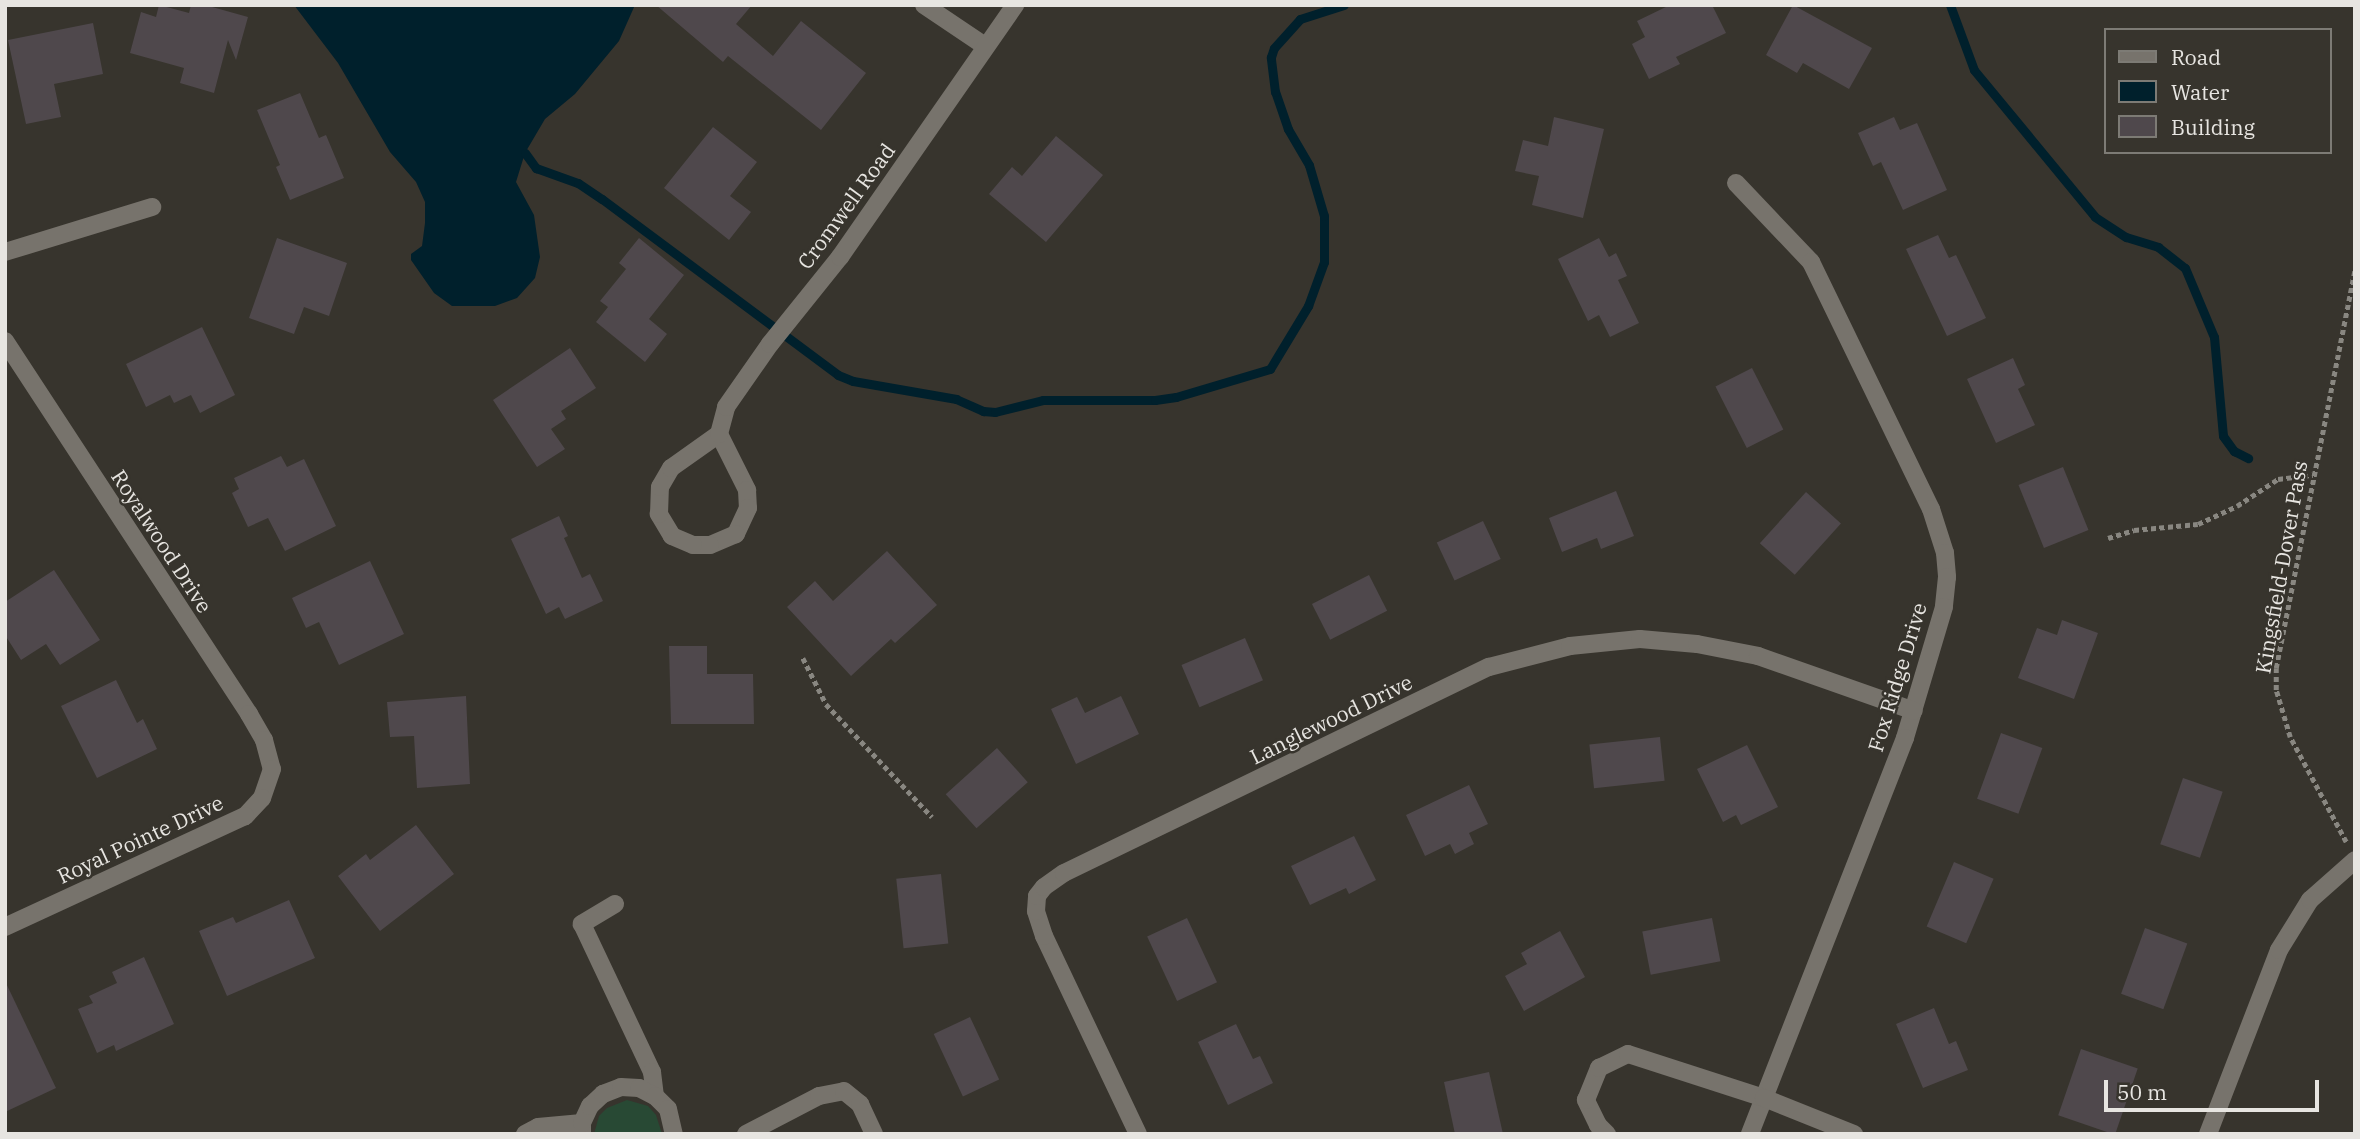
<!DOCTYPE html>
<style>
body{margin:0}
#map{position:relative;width:2360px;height:1139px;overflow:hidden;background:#37342d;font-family:"IBM Plex Serif",serif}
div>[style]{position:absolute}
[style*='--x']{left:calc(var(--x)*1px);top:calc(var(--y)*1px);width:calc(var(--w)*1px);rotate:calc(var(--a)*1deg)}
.green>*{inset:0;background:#284934}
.water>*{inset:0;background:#00202c}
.stream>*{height:9px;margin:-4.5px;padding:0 4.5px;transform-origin:4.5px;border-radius:4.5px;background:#00202c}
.building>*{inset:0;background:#4f484c;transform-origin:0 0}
.path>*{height:4.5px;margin-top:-2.25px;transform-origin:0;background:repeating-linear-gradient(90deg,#898781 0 5px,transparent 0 8.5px)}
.minor>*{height:18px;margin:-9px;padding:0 9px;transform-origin:9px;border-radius:9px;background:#77736c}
span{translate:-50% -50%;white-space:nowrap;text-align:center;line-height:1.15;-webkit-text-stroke:5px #37342d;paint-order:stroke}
.street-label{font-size:21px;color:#e7e5e1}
.frame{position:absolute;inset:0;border:7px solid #e7e5e1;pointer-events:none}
.legend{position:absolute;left:2104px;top:28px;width:228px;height:126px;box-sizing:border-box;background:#37342d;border:2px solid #7d7b75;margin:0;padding:9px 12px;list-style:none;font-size:21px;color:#e7e5e1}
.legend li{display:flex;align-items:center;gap:14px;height:35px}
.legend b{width:35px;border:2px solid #7d7b75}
.scale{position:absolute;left:2104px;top:1080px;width:215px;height:32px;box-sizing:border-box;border:4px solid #e7e5e1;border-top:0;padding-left:9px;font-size:21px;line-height:24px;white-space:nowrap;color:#e7e5e1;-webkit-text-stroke:5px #37342d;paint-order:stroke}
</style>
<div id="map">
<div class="green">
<div style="clip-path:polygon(627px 1100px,648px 1106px,656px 1115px,662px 1134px,594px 1134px,599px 1116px,607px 1108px)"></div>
</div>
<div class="water">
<div style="clip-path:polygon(294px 5px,635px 5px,619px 41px,575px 94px,545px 119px,525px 153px,516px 182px,534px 215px,540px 257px,535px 278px,517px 298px,495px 306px,452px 306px,434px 293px,411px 260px,411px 254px,422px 246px,425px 223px,425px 202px,416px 182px,390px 152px,338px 63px)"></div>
</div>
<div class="stream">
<div style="--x:1950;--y:5;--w:69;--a:69.7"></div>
<div style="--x:1974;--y:70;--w:190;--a:50.5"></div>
<div style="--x:2095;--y:217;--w:37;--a:33"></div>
<div style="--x:2126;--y:237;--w:34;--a:17"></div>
<div style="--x:2158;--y:247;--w:34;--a:38"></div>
<div style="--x:2185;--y:268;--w:75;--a:67.2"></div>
<div style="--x:2214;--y:337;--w:99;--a:84.8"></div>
<div style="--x:2223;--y:436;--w:19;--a:54"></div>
<div style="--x:2234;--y:451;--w:16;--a:27"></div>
<div style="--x:525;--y:153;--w:19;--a:54"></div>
<div style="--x:536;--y:168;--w:45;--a:19.7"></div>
<div style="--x:578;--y:183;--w:29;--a:34"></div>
<div style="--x:602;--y:199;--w:294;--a:36.7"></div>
<div style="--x:838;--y:375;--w:16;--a:22"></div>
<div style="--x:853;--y:381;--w:105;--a:9.9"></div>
<div style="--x:956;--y:399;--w:30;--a:24"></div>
<div style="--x:983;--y:411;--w:12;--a:5"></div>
<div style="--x:995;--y:412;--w:49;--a:-14"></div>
<div style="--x:1043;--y:400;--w:112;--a:0"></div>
<div style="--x:1155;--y:400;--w:21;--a:-8"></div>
<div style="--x:1176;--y:397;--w:98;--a:-16.6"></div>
<div style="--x:1270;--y:369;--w:74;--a:-58.9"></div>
<div style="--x:1308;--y:306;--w:47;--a:-70"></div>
<div style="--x:1324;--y:262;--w:46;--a:-90"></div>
<div style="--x:1324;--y:216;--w:53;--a:-106.4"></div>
<div style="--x:1309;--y:165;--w:42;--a:-120.3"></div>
<div style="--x:1288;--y:129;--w:39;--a:-109"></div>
<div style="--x:1275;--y:92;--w:35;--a:-97"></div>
<div style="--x:1271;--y:57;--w:9;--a:-72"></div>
<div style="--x:1274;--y:48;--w:39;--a:-48"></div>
<div style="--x:1300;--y:19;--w:46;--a:-17.7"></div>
</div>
<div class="building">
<div style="clip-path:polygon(159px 5px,189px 13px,191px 5px,205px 5px,248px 17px,236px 60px,228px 40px,214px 93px,180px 83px,184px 68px,130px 53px,141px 12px,156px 17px)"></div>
<div style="clip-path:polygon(656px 5px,752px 5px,736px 24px,773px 56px,801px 21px,866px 73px,821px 130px,728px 56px,723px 62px)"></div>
<div style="clip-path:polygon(1670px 5px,1712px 5px,1726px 33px,1676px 57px,1680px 64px,1649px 79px,1632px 44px,1645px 37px,1637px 21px)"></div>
<div style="clip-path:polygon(1793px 5px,1872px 48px,1849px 89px,1803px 63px,1797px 73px,1766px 55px)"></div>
<div style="clip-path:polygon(93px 23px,103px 74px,54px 84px,61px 117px,26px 124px,8px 40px)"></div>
<div style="clip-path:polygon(300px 93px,319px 138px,326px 135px,344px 178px,290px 200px,276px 167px,280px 165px,257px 110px)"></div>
<div style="clip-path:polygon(1554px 117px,1604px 129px,1583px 218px,1532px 205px,1539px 176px,1515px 171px,1523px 140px,1548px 146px)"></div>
<div style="clip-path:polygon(1894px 117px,1900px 130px,1917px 123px,1947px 190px,1903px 210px,1881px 162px,1873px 166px,1858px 133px)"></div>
<div style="clip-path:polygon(713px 127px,757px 162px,730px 196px,751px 212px,729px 240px,664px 188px)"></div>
<div style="clip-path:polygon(1056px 136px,1103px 175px,1046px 242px,989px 194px,1012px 167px,1022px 176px)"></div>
<div style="clip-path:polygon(1938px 235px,1949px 258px,1956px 255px,1986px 318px,1947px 336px,1906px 249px)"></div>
<div style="clip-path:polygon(277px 238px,347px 263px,329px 316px,304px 307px,294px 334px,249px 318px)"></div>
<div style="clip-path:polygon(639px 238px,684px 275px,649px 319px,667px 334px,645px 362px,596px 322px,608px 307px,600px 301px,626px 269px,619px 263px)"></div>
<div style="clip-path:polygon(1599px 238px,1609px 257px,1616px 253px,1627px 276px,1618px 280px,1639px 323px,1610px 337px,1599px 315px,1588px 321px,1558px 259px)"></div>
<div style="clip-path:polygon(202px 327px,235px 395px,200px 413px,191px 395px,174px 403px,170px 395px,146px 407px,126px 364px)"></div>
<div style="clip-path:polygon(570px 348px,596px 388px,561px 411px,566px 419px,551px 429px,565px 449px,537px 467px,493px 400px)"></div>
<div style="clip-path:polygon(2013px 358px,2025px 385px,2018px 389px,2035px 425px,1996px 443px,1967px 379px)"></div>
<div style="left:1752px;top:368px;width:69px;height:41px;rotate:63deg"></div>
<div style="clip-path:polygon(281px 456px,287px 467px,304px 459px,336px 526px,285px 551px,268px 518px,248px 527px,232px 493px,239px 489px,234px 478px)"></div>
<div style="left:2063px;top:467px;width:68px;height:48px;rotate:68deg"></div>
<div style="clip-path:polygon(1616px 491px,1634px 536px,1601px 549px,1597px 538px,1562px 552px,1549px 518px)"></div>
<div style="left:1806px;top:492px;width:47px;height:69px;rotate:42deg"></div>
<div style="clip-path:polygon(559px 516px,568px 536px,564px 538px,582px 578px,590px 574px,603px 601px,565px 619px,559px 607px,546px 614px,511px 539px)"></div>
<div style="left:1483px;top:521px;width:42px;height:51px;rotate:65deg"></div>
<div style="clip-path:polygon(887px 551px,937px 605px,895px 643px,891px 639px,851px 676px,787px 607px,815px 581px,833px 601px)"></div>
<div style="clip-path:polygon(370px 561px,404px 634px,339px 665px,319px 622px,306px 628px,292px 598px)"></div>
<div style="clip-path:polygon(54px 570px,100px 640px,60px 665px,46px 644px,21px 660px,5px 635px,5px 602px)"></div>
<div style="left:1369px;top:575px;width:40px;height:64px;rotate:63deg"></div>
<div style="clip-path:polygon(2062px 620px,2098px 633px,2074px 699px,2018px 678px,2037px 628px,2057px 635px)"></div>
<div style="left:1245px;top:638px;width:46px;height:69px;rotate:67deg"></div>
<div style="clip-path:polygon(669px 646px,707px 646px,707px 674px,753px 674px,754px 724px,671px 724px)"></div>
<div style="clip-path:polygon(116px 680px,137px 723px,143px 719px,157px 749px,97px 778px,61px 706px)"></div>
<div style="clip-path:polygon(466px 696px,470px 784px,417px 788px,414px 736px,390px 737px,387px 702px)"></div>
<div style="clip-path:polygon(1121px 696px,1139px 734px,1076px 764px,1051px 709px,1077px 697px,1085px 713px)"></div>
<div style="left:2001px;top:733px;width:44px;height:70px;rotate:20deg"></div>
<div style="left:1660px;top:737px;width:44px;height:71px;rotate:84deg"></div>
<div style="clip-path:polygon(1747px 745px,1778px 807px,1741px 825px,1736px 815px,1723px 822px,1697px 769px)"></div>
<div style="left:997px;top:748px;width:46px;height:69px;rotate:48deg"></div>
<div style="left:2183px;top:778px;width:42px;height:70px;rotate:19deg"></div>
<div style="clip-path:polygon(1469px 785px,1488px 824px,1469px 833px,1474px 844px,1455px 854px,1450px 844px,1425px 856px,1406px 815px)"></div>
<div style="clip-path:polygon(416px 825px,454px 874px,380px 931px,338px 876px,366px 854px,370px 860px)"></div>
<div style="clip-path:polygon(1354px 836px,1376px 880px,1349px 894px,1346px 888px,1310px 905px,1291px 866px)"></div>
<div style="left:1954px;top:862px;width:43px;height:70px;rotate:23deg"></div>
<div style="left:941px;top:874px;width:70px;height:45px;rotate:84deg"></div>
<div style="clip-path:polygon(289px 900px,315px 958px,227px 996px,199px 931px,233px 917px,236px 923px)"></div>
<div style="left:1187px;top:918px;width:71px;height:44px;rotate:65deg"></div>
<div style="left:1712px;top:918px;width:44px;height:71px;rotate:79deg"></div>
<div style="left:2145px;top:928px;width:45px;height:70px;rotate:20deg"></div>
<div style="clip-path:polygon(1560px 931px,1585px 977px,1524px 1011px,1505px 976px,1527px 964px,1521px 953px)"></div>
<div style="clip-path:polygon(144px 957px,174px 1024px,116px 1051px,114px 1045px,97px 1053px,78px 1009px,93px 1003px,89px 996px,117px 983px,112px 972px)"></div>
<div style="clip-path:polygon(5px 981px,56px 1088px,5px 1112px)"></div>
<div style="clip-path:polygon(1934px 1008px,1949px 1044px,1956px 1041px,1968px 1070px,1923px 1088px,1896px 1024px)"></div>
<div style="left:970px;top:1017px;width:69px;height:40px;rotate:65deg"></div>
<div style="clip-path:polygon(1236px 1024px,1253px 1059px,1260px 1056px,1273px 1083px,1228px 1105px,1198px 1042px)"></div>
<div style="left:2081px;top:1049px;width:60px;height:70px;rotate:19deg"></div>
<div style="clip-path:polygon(1489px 1072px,1503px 1134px,1455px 1134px,1444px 1082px)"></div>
</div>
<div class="path">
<div style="--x:2108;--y:538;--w:27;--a:-17"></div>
<div style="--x:2134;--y:530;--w:64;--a:-5.4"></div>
<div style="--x:2198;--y:524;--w:43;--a:-24.8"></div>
<div style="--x:2237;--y:506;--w:49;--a:-33.4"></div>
<div style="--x:2278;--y:479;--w:35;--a:-7"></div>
<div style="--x:803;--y:658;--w:51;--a:63.4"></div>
<div style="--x:826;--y:704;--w:155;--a:46.8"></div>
<div style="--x:2346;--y:842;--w:119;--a:-118.1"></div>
<div style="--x:2290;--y:737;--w:49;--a:-106.6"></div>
<div style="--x:2276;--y:690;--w:22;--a:-90"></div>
<div style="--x:2276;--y:668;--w:408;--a:-78.8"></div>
</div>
<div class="minor">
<div style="--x:924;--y:5;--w:73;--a:33.9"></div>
<div style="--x:1736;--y:183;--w:109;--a:46.5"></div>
<div style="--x:1811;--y:262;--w:275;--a:64.1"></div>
<div style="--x:1931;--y:509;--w:46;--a:72.3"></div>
<div style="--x:1945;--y:553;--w:24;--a:85"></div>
<div style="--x:1947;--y:577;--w:30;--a:96"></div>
<div style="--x:1944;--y:607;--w:137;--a:106.6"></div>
<div style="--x:1905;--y:738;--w:425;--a:111.4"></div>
<div style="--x:5;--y:252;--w:154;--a:-17"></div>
<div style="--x:5;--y:341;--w:446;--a:56.8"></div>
<div style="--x:249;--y:714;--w:30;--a:60"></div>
<div style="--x:264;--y:740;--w:30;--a:75"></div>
<div style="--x:272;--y:769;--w:31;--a:109"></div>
<div style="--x:262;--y:798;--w:25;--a:133"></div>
<div style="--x:245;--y:816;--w:264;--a:155.2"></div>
<div style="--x:719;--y:434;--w:63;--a:63.4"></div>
<div style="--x:747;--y:490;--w:18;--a:87"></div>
<div style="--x:748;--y:508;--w:29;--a:115"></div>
<div style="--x:736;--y:534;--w:28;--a:157"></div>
<div style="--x:710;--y:545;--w:17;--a:180"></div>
<div style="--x:693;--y:545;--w:23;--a:-157"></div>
<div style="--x:672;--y:536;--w:26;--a:-121"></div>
<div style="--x:659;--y:514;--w:27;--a:-88"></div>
<div style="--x:660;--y:487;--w:22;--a:-60"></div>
<div style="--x:671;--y:468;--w:59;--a:-35.3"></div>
<div style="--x:719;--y:434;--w:28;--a:-75"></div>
<div style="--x:726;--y:407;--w:77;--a:-55.1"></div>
<div style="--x:770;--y:344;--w:112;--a:-51.2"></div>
<div style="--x:840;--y:257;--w:307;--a:-55.2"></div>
<div style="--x:615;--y:904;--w:39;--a:149"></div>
<div style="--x:582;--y:924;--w:164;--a:64.7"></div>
<div style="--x:652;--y:1072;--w:24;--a:83"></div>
<div style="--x:525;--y:1134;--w:15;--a:-28"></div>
<div style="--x:538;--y:1127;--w:44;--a:-5.2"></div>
<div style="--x:582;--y:1134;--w:11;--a:-90"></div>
<div style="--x:582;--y:1123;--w:19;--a:-65"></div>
<div style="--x:590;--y:1106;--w:18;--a:-43"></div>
<div style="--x:603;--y:1094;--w:19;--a:-21"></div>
<div style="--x:621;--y:1087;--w:18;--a:3"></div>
<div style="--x:639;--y:1088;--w:18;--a:27"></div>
<div style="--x:655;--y:1096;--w:18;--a:45"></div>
<div style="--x:668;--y:1109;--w:26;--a:77"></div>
<div style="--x:746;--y:1134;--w:82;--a:-27.5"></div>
<div style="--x:819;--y:1096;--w:25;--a:-11"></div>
<div style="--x:844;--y:1091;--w:21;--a:39"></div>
<div style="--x:860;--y:1104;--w:33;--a:65"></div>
<div style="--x:1138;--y:1134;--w:219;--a:-115.4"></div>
<div style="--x:1044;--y:936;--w:26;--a:-108"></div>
<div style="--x:1036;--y:911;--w:15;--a:-86"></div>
<div style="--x:1037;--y:896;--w:11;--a:-52"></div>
<div style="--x:1044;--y:887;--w:24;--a:-35"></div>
<div style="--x:1064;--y:873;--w:472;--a:-25.9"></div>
<div style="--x:1489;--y:667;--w:84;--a:-14.5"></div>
<div style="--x:1570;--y:646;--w:70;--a:-5.7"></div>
<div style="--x:1640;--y:639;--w:57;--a:5"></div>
<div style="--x:1697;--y:644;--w:62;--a:11.1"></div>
<div style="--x:1758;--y:656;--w:165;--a:19.4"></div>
<div style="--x:1607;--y:1134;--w:13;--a:-135"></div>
<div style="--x:1598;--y:1125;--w:28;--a:-116"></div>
<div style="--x:1586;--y:1100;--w:35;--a:-68"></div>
<div style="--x:1599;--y:1068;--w:32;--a:-26"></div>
<div style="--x:1628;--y:1054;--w:143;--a:17.9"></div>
<div style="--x:1764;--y:1098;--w:97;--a:21.8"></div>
<div style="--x:2208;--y:1134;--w:197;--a:-68.9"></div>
<div style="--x:2279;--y:950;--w:59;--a:-58.2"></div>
<div style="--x:2310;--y:900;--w:60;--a:-41.6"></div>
</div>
<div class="street-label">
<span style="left:846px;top:206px;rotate:-54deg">Cromwell Road</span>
<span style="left:162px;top:541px;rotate:57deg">Royalwood Drive</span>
<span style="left:2281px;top:567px;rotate:-80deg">Kingsfield-Dover Pass</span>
<span style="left:1897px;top:677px;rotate:-73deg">Fox Ridge Drive</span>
<span style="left:1331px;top:719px;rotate:-26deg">Langlewood Drive</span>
<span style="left:140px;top:839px;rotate:-25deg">Royal Pointe Drive</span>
</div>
<div class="frame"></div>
<ul class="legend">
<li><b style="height:9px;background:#77736c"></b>Road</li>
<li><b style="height:19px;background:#00202c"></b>Water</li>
<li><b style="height:19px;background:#4f484c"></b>Building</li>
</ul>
<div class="scale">50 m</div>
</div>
